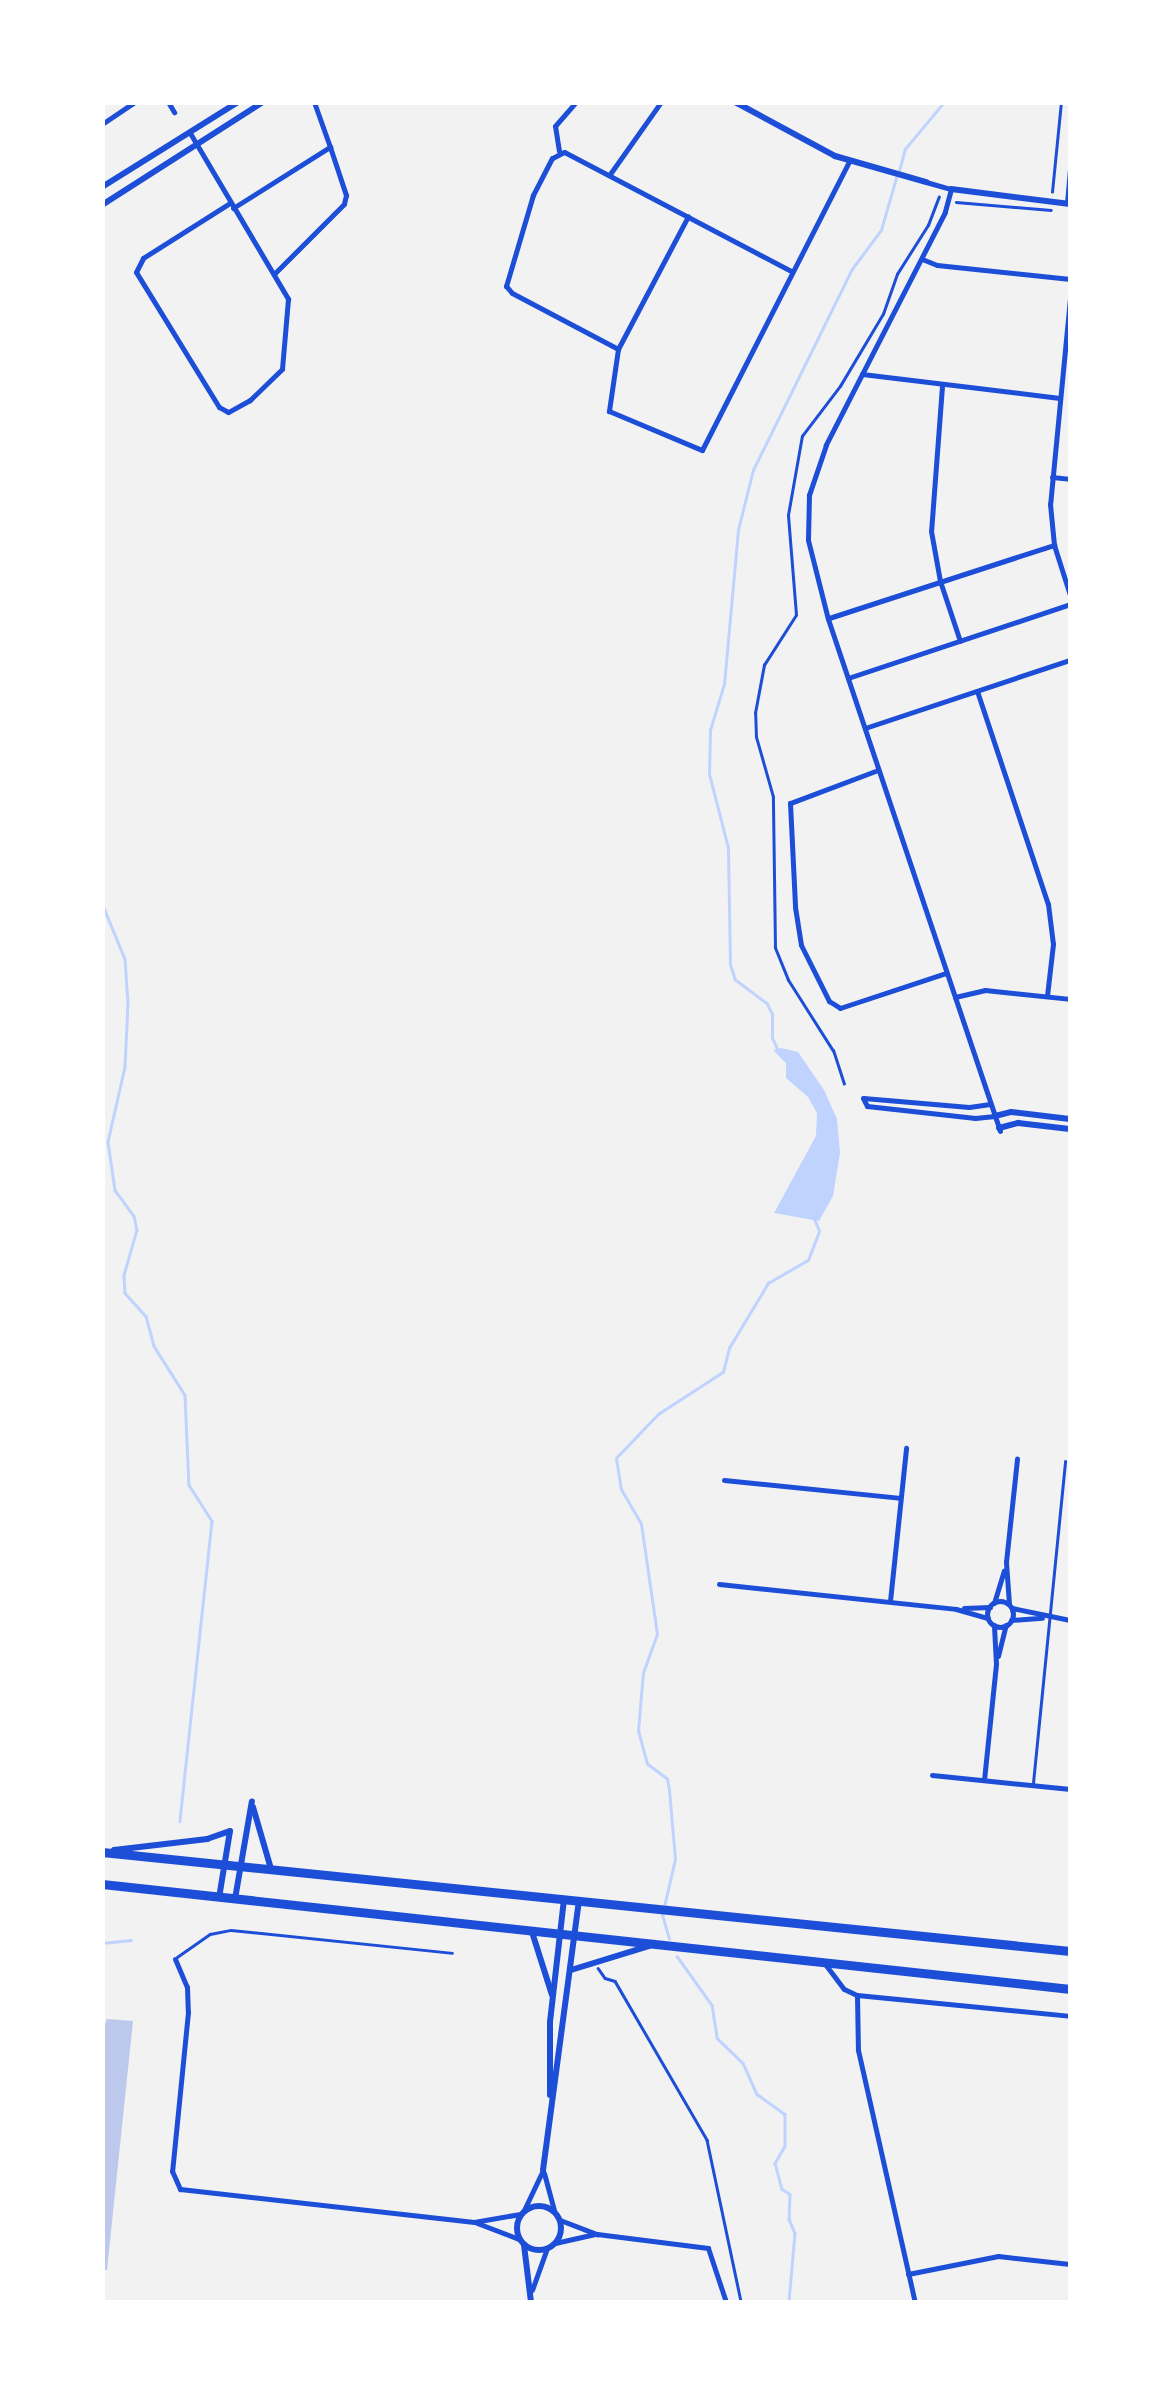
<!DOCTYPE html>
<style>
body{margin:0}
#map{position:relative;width:1173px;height:2405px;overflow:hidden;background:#f2f2f2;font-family:"Varela Round",sans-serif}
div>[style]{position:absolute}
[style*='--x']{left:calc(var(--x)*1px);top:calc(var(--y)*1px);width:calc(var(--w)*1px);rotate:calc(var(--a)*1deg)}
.water>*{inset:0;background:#bfd3fe}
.stream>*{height:2.5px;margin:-1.25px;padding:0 1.25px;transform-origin:1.25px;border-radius:1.25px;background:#bfd3fe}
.building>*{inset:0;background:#bdc9ec}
.path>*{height:2.5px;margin:-1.25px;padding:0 1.25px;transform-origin:1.25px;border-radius:1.25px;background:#1d4ed8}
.service>*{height:2.5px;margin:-1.25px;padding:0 1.25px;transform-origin:1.25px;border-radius:1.25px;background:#1d4ed8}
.minor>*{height:5px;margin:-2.5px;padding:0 2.5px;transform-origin:2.5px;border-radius:2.5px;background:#1d4ed8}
.minor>.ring{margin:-2.5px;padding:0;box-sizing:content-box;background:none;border:5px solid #1d4ed8;border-radius:50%}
.tertiary>*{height:6px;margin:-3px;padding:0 3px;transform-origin:3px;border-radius:3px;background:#1d4ed8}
.tertiary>.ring{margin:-3px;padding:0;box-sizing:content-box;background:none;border:6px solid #1d4ed8;border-radius:50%}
.primary>*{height:9px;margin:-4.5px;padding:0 4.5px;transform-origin:4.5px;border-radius:4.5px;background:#1d4ed8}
span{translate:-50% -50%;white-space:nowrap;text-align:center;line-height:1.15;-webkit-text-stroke:8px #fff;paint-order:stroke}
.frame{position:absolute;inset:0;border:105px solid #fff;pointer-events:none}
</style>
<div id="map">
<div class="water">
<div style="clip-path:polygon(781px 1048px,798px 1052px,824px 1090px,837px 1119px,840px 1153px,833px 1196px,819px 1221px,774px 1213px,816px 1136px,817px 1113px,808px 1097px,786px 1078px,786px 1063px,773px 1050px)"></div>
</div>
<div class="stream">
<div style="--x:899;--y:171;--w:23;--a:-75"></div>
<div style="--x:905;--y:149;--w:61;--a:-50.3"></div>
<div style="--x:102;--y:903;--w:61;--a:67.7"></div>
<div style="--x:125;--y:959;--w:44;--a:86.1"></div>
<div style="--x:128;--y:1003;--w:64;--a:92.7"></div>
<div style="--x:125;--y:1067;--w:77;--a:102.8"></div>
<div style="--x:108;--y:1142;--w:49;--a:81.7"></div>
<div style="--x:115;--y:1190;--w:32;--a:54"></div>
<div style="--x:134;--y:1216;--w:14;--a:78"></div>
<div style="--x:137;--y:1230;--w:47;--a:106.1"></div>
<div style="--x:124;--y:1275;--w:18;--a:87"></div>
<div style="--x:125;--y:1293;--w:31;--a:48"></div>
<div style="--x:146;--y:1316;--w:31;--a:75"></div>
<div style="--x:154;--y:1346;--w:58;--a:57.7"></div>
<div style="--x:185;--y:1395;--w:90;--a:87.5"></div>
<div style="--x:189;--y:1485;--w:43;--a:57.4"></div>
<div style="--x:212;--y:1521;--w:302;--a:96.1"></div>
<div style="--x:778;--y:1051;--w:14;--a:-115"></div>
<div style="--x:772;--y:1038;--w:24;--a:-90"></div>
<div style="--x:772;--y:1014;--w:11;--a:-117"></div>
<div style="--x:767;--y:1004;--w:40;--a:-143"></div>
<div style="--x:735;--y:980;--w:16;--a:-108"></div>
<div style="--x:730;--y:965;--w:117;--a:-91"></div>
<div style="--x:728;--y:848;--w:76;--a:-104.4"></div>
<div style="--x:709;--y:774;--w:44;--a:-88.7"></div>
<div style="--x:710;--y:730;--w:48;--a:-73.1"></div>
<div style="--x:724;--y:684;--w:155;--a:-84.8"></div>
<div style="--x:738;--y:530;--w:62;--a:-76"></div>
<div style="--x:753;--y:470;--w:224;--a:-63.8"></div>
<div style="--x:852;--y:269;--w:49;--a:-53.4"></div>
<div style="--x:881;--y:230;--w:54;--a:-73.9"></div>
<div style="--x:669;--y:1939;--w:25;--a:-106"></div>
<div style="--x:662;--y:1915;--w:57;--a:-76.9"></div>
<div style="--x:675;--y:1859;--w:69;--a:-95"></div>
<div style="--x:669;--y:1790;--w:11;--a:-100"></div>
<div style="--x:667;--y:1779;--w:25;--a:-143"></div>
<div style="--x:647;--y:1764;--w:34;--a:-105"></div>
<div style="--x:638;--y:1731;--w:58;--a:-85.1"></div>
<div style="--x:643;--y:1673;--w:41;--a:-70.3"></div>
<div style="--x:657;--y:1634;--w:111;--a:-98.3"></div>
<div style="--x:641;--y:1524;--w:39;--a:-120"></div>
<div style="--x:621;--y:1490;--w:32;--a:-99"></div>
<div style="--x:616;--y:1458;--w:61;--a:-46.3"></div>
<div style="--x:658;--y:1414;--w:77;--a:-32.9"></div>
<div style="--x:723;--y:1372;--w:25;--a:-76"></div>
<div style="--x:729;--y:1348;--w:76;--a:-59"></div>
<div style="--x:768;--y:1283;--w:46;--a:-29.9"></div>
<div style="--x:808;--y:1260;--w:31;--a:-69"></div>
<div style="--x:819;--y:1231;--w:13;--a:-113"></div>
<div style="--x:102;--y:1943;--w:29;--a:-6"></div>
<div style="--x:677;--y:1956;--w:60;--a:54.5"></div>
<div style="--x:712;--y:2005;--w:33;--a:81"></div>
<div style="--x:717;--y:2038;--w:36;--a:44"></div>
<div style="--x:743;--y:2063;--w:34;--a:66"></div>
<div style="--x:757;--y:2094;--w:34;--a:36"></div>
<div style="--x:785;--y:2114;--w:32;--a:90"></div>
<div style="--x:785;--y:2146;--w:20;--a:120"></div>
<div style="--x:775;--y:2163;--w:27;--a:75"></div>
<div style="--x:782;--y:2189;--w:9;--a:32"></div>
<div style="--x:790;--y:2194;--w:25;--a:92"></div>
<div style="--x:789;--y:2219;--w:15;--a:67"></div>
<div style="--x:795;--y:2233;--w:69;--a:95"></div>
</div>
<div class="building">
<div style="clip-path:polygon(107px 2019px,133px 2021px,107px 2270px,102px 2270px,102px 2031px)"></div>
</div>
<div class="path">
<div style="--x:1052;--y:192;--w:90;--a:-84.3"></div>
<div style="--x:956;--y:202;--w:95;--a:4.8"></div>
<div style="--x:844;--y:1084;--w:35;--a:-108"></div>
<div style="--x:833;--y:1051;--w:84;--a:-122.4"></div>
<div style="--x:788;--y:980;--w:35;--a:-112"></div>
<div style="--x:775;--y:948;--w:151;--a:-90.8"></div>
<div style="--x:773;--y:797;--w:62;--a:-105.8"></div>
<div style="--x:756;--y:737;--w:24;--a:-92"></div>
<div style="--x:755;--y:713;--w:49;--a:-79.4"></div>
<div style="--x:764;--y:665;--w:59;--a:-57.4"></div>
<div style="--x:796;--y:615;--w:100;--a:-94.6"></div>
<div style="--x:788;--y:515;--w:80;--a:-80"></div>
<div style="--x:802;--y:436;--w:63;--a:-52.8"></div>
<div style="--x:840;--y:386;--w:84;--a:-59.2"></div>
<div style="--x:883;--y:314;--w:42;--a:-70.7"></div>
<div style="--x:897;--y:274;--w:58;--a:-57.7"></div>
<div style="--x:928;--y:225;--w:30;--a:-69"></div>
<div style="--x:598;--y:1968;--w:12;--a:55"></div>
<div style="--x:605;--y:1978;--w:10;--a:17"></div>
<div style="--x:615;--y:1981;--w:184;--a:59.9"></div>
<div style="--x:707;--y:2140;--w:166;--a:78.1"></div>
</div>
<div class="service">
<div style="--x:1033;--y:1783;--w:323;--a:-84.3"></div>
<div style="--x:177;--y:1957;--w:40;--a:-34.9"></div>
<div style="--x:210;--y:1934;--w:21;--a:-11"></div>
<div style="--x:231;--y:1930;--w:222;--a:5.9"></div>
</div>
<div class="minor">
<div style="--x:168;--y:102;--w:12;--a:59"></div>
<div style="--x:314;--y:102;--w:48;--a:70.4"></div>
<div style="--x:102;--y:124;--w:40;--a:-34"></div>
<div style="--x:190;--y:133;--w:193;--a:59.4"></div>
<div style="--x:288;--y:299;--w:70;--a:94.9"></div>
<div style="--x:282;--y:369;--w:45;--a:135.9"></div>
<div style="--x:250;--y:400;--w:25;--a:151"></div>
<div style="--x:228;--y:412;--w:10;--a:-151"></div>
<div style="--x:219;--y:407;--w:158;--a:-121.6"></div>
<div style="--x:136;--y:272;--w:16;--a:-63"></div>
<div style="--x:143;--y:258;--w:103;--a:-32.3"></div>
<div style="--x:559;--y:151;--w:25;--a:-99"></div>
<div style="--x:555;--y:126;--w:32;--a:-49"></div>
<div style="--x:610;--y:174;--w:88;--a:-54.7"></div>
<div style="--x:926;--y:182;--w:26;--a:16"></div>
<div style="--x:951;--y:189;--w:24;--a:105"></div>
<div style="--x:945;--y:212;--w:262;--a:117.1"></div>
<div style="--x:826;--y:445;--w:53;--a:108.8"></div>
<div style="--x:809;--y:495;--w:45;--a:91.3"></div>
<div style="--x:808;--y:540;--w:81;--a:75.8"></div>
<div style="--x:828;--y:619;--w:540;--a:71.43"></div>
<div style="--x:1067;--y:203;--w:33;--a:-85"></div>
<div style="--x:233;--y:208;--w:115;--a:-32.2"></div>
<div style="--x:330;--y:147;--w:51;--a:71.6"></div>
<div style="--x:346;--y:195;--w:9;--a:103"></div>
<div style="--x:344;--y:204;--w:98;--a:135"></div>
<div style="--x:922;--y:259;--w:16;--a:22"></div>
<div style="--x:937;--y:265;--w:134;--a:6"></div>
<div style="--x:791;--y:271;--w:256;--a:-152.3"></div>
<div style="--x:564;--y:152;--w:13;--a:153"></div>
<div style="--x:552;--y:158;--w:42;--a:117.2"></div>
<div style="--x:533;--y:195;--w:95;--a:106.5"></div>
<div style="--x:506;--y:286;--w:9;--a:49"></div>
<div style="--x:512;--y:293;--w:120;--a:27.8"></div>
<div style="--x:618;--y:349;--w:63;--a:98.3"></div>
<div style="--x:609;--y:411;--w:101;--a:22.8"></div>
<div style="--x:702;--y:450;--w:324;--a:-63"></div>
<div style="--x:1070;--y:298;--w:207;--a:95.5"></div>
<div style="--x:1050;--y:504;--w:41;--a:84.4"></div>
<div style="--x:1054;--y:545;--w:52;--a:72.3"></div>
<div style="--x:618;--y:349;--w:150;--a:-62.2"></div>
<div style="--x:862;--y:374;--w:199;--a:6.9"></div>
<div style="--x:942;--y:386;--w:145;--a:94.3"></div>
<div style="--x:931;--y:531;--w:51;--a:79.8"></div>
<div style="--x:940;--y:581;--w:63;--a:71.6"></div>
<div style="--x:1052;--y:477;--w:18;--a:6"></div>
<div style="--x:829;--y:618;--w:237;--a:-18"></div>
<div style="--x:848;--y:678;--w:234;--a:-18.4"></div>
<div style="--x:977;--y:691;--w:225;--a:71.6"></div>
<div style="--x:1048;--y:904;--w:40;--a:82.9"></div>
<div style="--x:1053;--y:944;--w:52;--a:96.6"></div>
<div style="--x:865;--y:728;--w:216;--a:-18.4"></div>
<div style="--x:878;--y:770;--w:94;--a:159.4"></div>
<div style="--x:790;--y:803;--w:104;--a:87.2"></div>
<div style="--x:795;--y:907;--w:38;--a:81"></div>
<div style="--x:801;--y:945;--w:63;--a:63.4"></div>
<div style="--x:829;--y:1001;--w:13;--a:32"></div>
<div style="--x:840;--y:1008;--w:112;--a:-18.3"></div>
<div style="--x:955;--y:997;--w:31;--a:-13"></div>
<div style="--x:985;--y:990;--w:85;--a:6"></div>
<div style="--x:990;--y:1104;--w:21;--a:172"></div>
<div style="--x:969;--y:1107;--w:106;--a:-175.1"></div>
<div style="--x:863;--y:1098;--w:9;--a:63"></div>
<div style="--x:867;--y:1106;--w:109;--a:6.3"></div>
<div style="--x:975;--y:1118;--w:20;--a:-6"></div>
<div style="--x:724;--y:1480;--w:177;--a:5.8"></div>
<div style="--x:719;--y:1584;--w:238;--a:6"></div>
<div style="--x:956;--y:1609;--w:33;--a:16"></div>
<div style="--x:890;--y:1601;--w:154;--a:-84"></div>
<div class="ring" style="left:987px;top:1601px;width:21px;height:21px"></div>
<div style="--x:994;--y:1603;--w:34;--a:-73"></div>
<div style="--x:1009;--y:1604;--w:42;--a:-94.1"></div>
<div style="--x:1006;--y:1562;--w:104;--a:-83.9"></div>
<div style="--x:964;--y:1608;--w:26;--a:-2"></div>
<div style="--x:1012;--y:1608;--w:59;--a:11.7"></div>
<div style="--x:1011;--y:1620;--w:31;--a:-4"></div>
<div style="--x:998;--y:1656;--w:32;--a:-76"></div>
<div style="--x:932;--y:1775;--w:139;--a:5.8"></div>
<div style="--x:984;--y:1780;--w:117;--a:-84.1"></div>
<div style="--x:996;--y:1664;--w:39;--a:-93"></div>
<div style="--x:175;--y:1959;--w:30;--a:67"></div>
<div style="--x:187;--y:1987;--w:25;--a:88"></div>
<div style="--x:188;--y:2012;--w:160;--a:95.7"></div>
<div style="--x:172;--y:2171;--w:20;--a:66"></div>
<div style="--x:180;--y:2189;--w:296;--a:6.4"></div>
<div style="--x:474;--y:2222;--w:47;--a:-9.9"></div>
<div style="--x:825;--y:1964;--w:31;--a:53"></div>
<div style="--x:844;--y:1989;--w:14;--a:25"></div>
<div style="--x:857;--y:1995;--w:55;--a:89"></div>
<div style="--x:858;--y:2050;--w:258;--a:77.3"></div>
<div style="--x:857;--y:1995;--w:214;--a:5.6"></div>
<div style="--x:544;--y:2173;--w:39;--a:75"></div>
<div style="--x:524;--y:2210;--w:44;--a:-64.6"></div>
<div style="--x:560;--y:2220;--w:40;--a:21"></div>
<div style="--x:597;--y:2234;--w:112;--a:7.2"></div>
<div style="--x:708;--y:2248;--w:57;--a:71.6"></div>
<div style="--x:477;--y:2223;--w:45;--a:20.9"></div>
<div style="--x:555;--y:2243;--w:41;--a:-12.7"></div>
<div style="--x:908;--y:2274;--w:92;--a:-11.3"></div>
<div style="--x:998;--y:2256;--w:72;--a:6.3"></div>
<div style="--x:532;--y:2290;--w:45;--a:-70.3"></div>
</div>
<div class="tertiary">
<div style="--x:735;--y:102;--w:114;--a:28.4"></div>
<div style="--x:835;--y:156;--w:95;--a:15.9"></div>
<div style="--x:102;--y:187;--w:160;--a:-32"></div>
<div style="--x:951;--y:189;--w:120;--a:7.2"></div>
<div style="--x:102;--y:205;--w:191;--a:-32.6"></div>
<div style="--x:995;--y:1116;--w:16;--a:-14"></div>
<div style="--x:1011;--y:1112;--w:59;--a:6.8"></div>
<div style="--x:999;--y:1128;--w:20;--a:-15"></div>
<div style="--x:1018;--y:1123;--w:52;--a:6.6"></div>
<div style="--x:253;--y:1807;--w:65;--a:73.8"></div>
<div style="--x:114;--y:1850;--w:94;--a:-6.7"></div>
<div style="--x:207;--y:1839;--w:24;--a:-19"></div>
<div style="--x:230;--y:1831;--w:68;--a:99.3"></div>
<div style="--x:235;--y:1899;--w:99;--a:-80.2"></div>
<div style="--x:532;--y:1932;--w:66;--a:72.4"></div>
<div style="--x:571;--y:1970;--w:82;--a:-17.1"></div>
<div style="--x:550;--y:2095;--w:73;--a:-90"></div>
<div style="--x:550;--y:2022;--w:124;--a:-83.5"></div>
<div style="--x:543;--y:2170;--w:272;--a:-82.4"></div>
<div class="ring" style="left:517px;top:2206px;width:38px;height:38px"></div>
<div style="--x:524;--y:2245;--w:57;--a:83"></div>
</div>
<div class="primary">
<div style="--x:102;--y:1852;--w:973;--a:5.84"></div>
<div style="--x:102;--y:1884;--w:974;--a:6.19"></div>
</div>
<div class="frame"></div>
</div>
